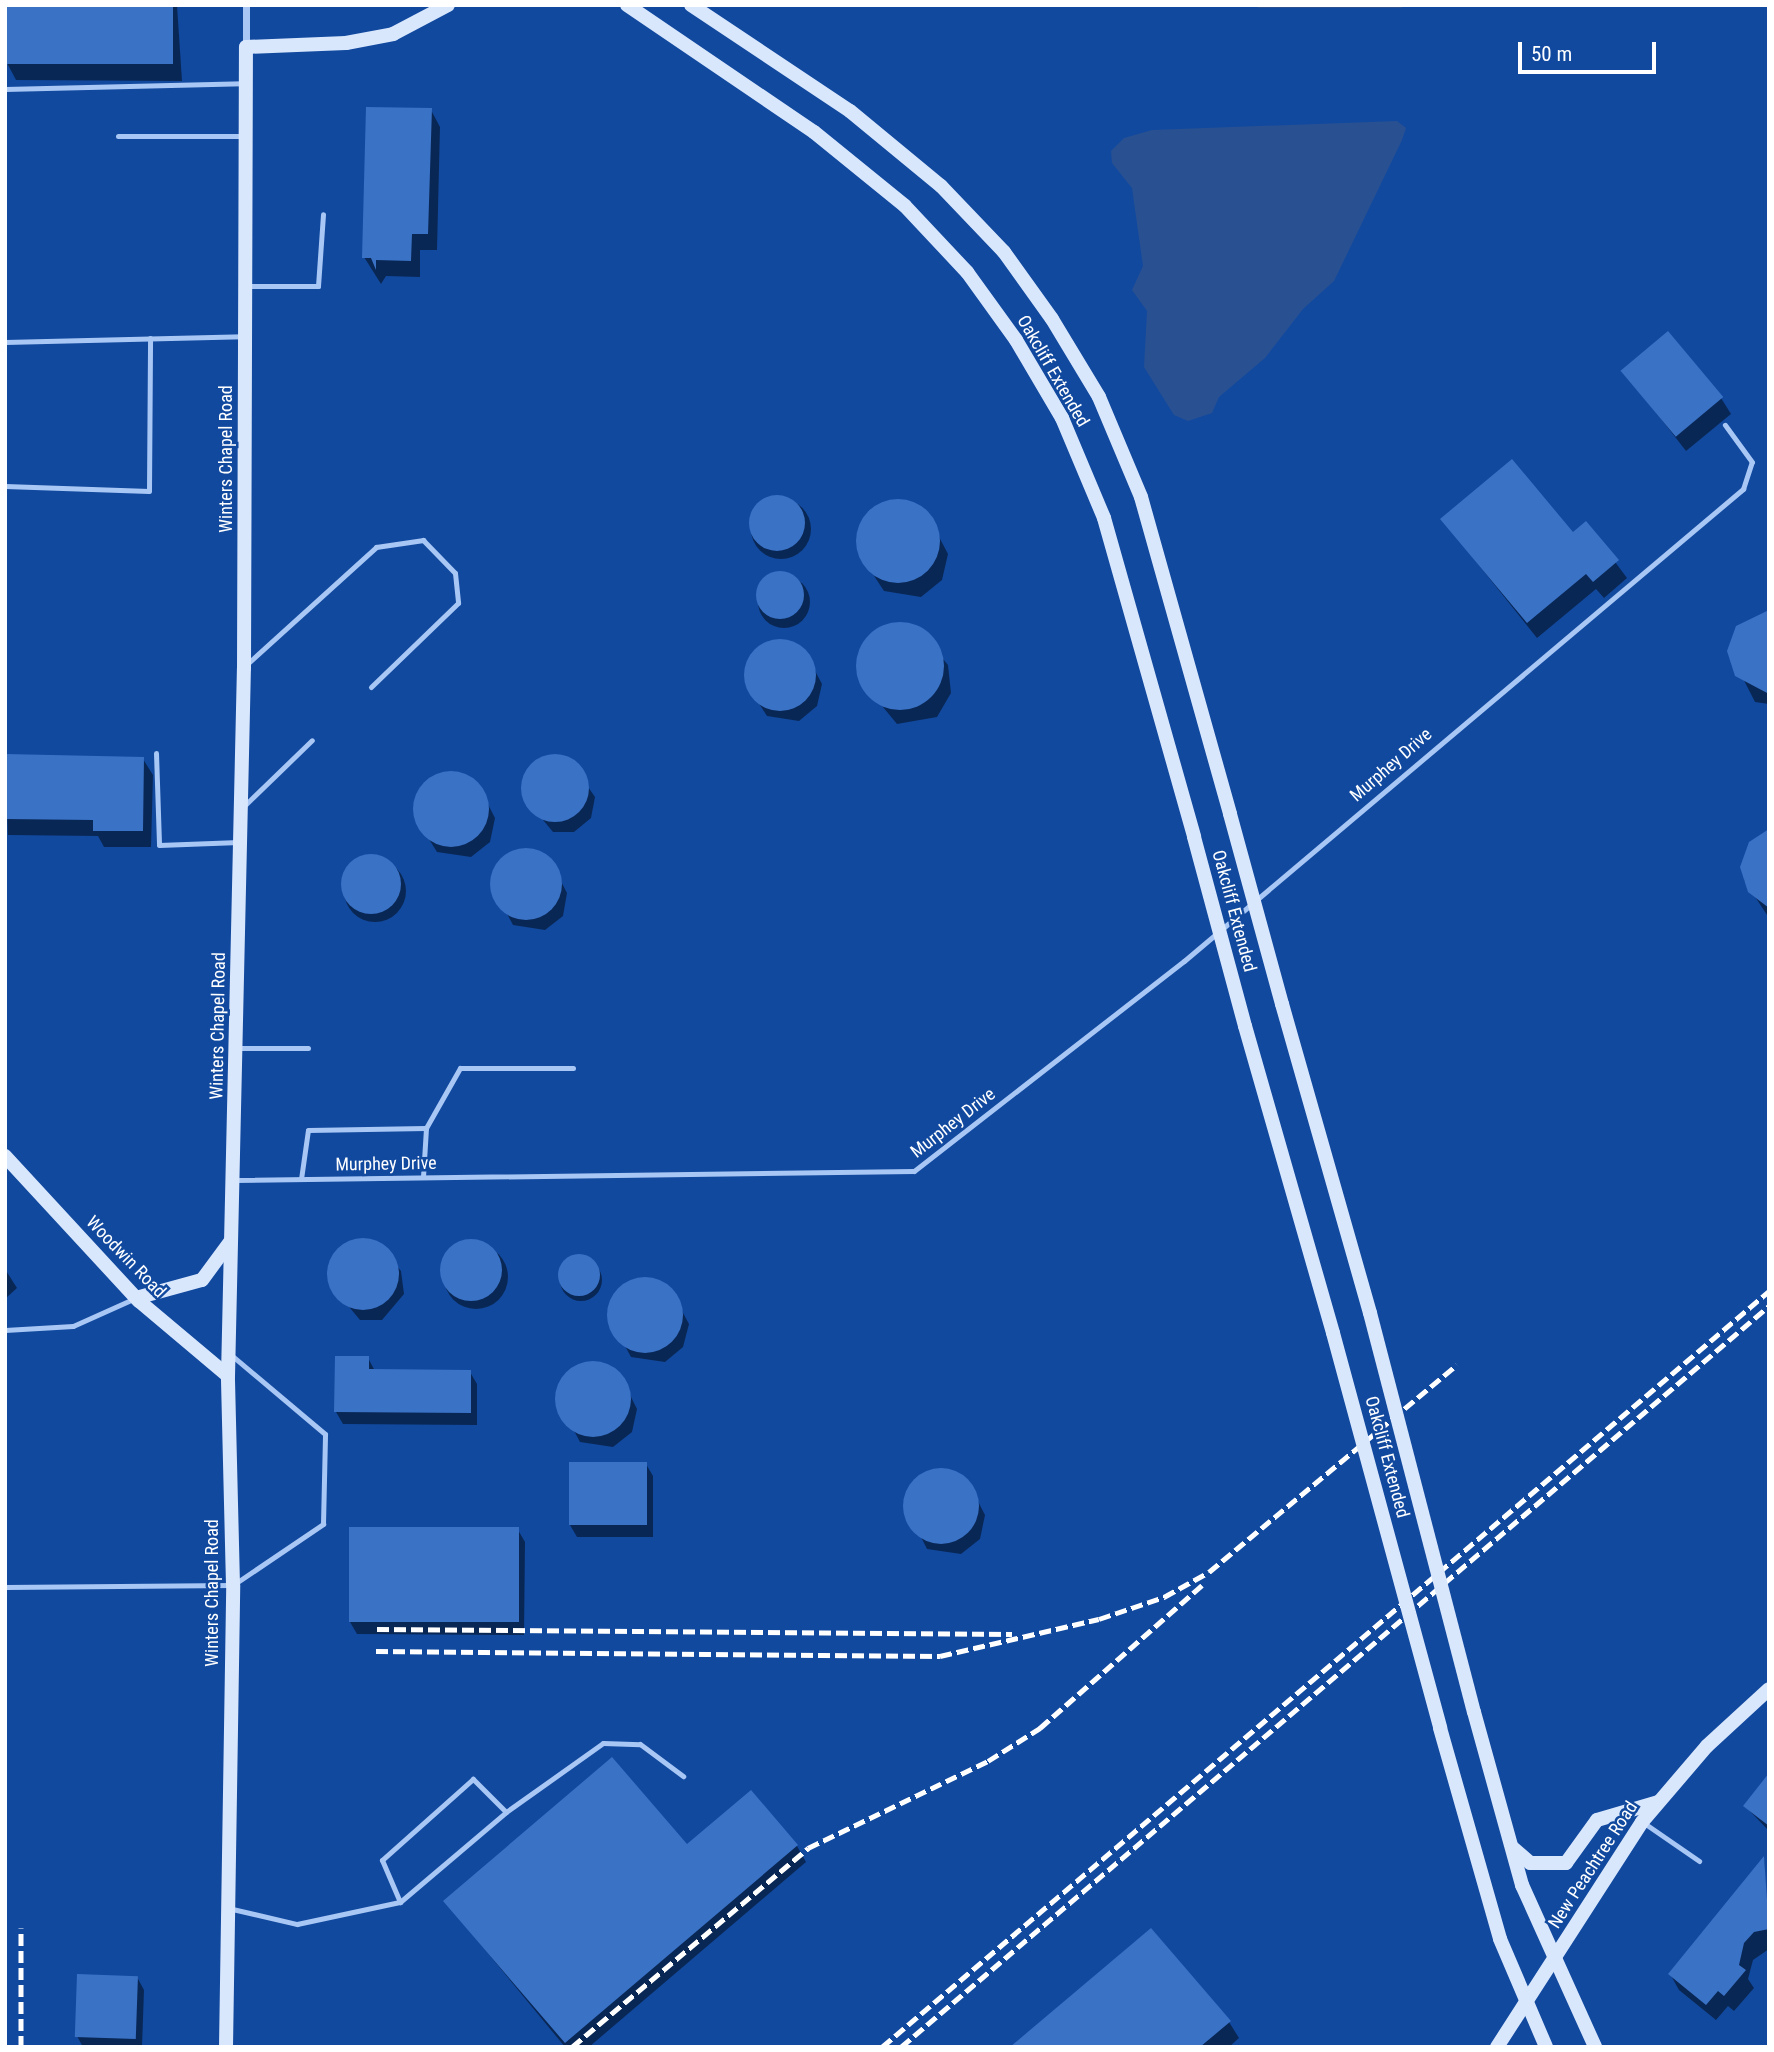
<!DOCTYPE html>
<style>
body{margin:0}
#map{position:relative;width:1774px;height:2052px;overflow:hidden;background:#11499f;font-family:"Roboto Condensed",sans-serif}
div>[style]{position:absolute}
[style*='--x']{left:calc(var(--x)*1px);top:calc(var(--y)*1px);width:calc(var(--w)*1px);rotate:calc(var(--a)*1deg)}
.water>*{inset:0;background:#295192}
.shadow>*{inset:0;background:#0007}
.round{border-radius:50%}
.stream>*{height:5px;margin:-2.5px;padding:0 2.5px;transform-origin:2.5px;border-radius:2.5px;background:#295192}
.building>*{inset:0;background:#3a72c6;transform-origin:0 0}
.lane>*{height:5px;margin:-2.5px;padding:0 2.5px;transform-origin:2.5px;border-radius:2.5px;background:#a8c7f5}
.street>*{height:7px;margin:-3.5px;padding:0 3.5px;transform-origin:3.5px;border-radius:3.5px;background:#a8c7f5}
.secondary>*{height:14px;margin:-7px;padding:0 7px;transform-origin:7px;border-radius:7px;background:#d9e7fd}
.rail>*{height:5px;margin-top:-2.5px;transform-origin:0;background:repeating-linear-gradient(90deg,#fff 0 12px,transparent 0 17px)}
.secondary-bridge>*{height:14px;margin:-7px;padding:0 7px;transform-origin:7px;border-radius:7px;background:#d9e7fd}
span{translate:-50% -50%;white-space:nowrap;text-align:center;line-height:1.15;-webkit-text-stroke:5px #11499f;paint-order:stroke}
.street-label{font-size:18px;color:#fff}
.frame{position:absolute;inset:0;border:7px solid #fff;pointer-events:none}
.scale{position:absolute;left:1518px;top:42px;width:138px;height:32px;box-sizing:border-box;border:4px solid #fff;border-top:0;padding-left:9px;font-size:21px;line-height:24px;white-space:nowrap;color:#fff;-webkit-text-stroke:5px #11499f;paint-order:stroke}
</style>
<div id="map">
<div class="water">
<div style="clip-path:polygon(1397px 121px,1406px 128px,1402px 140px,1334px 281px,1303px 309px,1265px 358px,1219px 397px,1212px 413px,1188px 421px,1174px 415px,1144px 367px,1147px 311px,1132px 290px,1143px 266px,1132px 188px,1112px 163px,1111px 151px,1124px 138px,1152px 130px)"></div>
</div>
<div class="shadow">
<div style="clip-path:polygon(7px 5px,177px 5px,182px 81px,16px 80px,7px 63px)"></div>
<div style="clip-path:polygon(431px 110px,440px 127px,437px 250px,420px 250px,420px 277px,386px 276px,381px 284px,364px 257px)"></div>
<div style="clip-path:polygon(1623px 370px,1721px 398px,1731px 414px,1686px 451px)"></div>
<div class="round" style="left:751px;top:499px;width:60px;height:60px"></div>
<div style="clip-path:polygon(901px 501px,926px 512px,948px 554px,942px 580px,921px 597px,884px 591px,859px 553px,866px 516px)"></div>
<div style="clip-path:polygon(1442px 519px,1573px 534px,1586px 523px,1627px 578px,1604px 598px,1596px 589px,1537px 638px)"></div>
<div class="round" style="left:758px;top:576px;width:52px;height:52px"></div>
<div style="clip-path:polygon(1769px 613px,1769px 704px,1755px 702px,1729px 651px)"></div>
<div style="clip-path:polygon(889px 625px,917px 627px,948px 665px,951px 693px,937px 717px,897px 724px,859px 678px,860px 652px)"></div>
<div style="clip-path:polygon(783px 641px,804px 650px,822px 684px,817px 706px,799px 721px,767px 716px,747px 685px,753px 653px)"></div>
<div style="clip-path:polygon(5px 756px,143px 759px,153px 775px,151px 847px,104px 847px,98px 836px,8px 835px)"></div>
<div style="clip-path:polygon(547px 756px,568px 758px,595px 797px,591px 818px,574px 832px,553px 832px,524px 797px,524px 777px)"></div>
<div style="clip-path:polygon(455px 774px,477px 783px,495px 818px,490px 842px,471px 857px,437px 852px,417px 820px,423px 787px)"></div>
<div style="clip-path:polygon(1769px 836px,1769px 918px,1744px 880px,1750px 843px)"></div>
<div style="clip-path:polygon(528px 850px,550px 860px,567px 893px,563px 916px,545px 930px,513px 925px,491px 883px,498px 863px)"></div>
<div class="round" style="left:344px;top:860px;width:62px;height:62px"></div>
<div style="clip-path:polygon(354px 1240px,377px 1242px,401px 1271px,404px 1294px,382px 1320px,360px 1320px,330px 1284px,331px 1262px)"></div>
<div class="round" style="left:444px;top:1245px;width:64px;height:64px"></div>
<div class="round" style="left:560px;top:1259px;width:42px;height:42px"></div>
<div style="clip-path:polygon(5px 1269px,17px 1288px,5px 1299px)"></div>
<div style="clip-path:polygon(648px 1279px,670px 1289px,689px 1324px,683px 1347px,665px 1362px,631px 1357px,608px 1314px,616px 1293px)"></div>
<div style="clip-path:polygon(368px 1358px,375px 1371px,470px 1372px,477px 1384px,477px 1425px,343px 1424px,336px 1412px)"></div>
<div style="clip-path:polygon(597px 1364px,619px 1373px,637px 1409px,632px 1432px,613px 1447px,580px 1442px,557px 1398px,565px 1377px)"></div>
<div style="clip-path:polygon(646px 1464px,653px 1476px,653px 1537px,577px 1537px,570px 1525px)"></div>
<div style="clip-path:polygon(944px 1470px,967px 1480px,985px 1515px,980px 1539px,961px 1554px,927px 1549px,905px 1505px,913px 1484px)"></div>
<div style="clip-path:polygon(518px 1530px,525px 1542px,524px 1635px,357px 1634px,350px 1622px)"></div>
<div style="clip-path:polygon(1769px 1776px,1769px 1831px,1745px 1806px)"></div>
<div style="clip-path:polygon(797px 1846px,806px 1862px,589px 2047px,565px 2047px,445px 1901px,687px 1847px)"></div>
<div style="clip-path:polygon(1764px 1859px,1769px 1949px,1753px 1960px,1748px 1979px,1754px 1988px,1734px 2011px,1728px 2006px,1716px 2020px,1679px 1990px,1670px 1974px)"></div>
<div style="clip-path:polygon(137px 1977px,144px 1990px,142px 2047px,83px 2047px,77px 2036px)"></div>
<div style="clip-path:polygon(1229px 2022px,1239px 2038px,1229px 2047px,1013px 2047px)"></div>
</div>
<div class="stream">
<div style="--x:1259;--y:5;--w:141;--a:0"></div>
</div>
<div class="building">
<div style="left:5px;top:5px;width:168px;height:59px"></div>
<div style="clip-path:polygon(366px 107px,432px 108px,428px 234px,412px 234px,411px 261px,376px 260px,376px 270px,371px 258px,362px 258px)"></div>
<div style="left:1668px;top:331px;width:86px;height:62px;rotate:50deg"></div>
<div style="clip-path:polygon(1512px 459px,1573px 532px,1586px 521px,1619px 560px,1593px 582px,1586px 574px,1527px 623px,1440px 519px)"></div>
<div class="round" style="left:749px;top:495px;width:56px;height:56px"></div>
<div class="round" style="left:856px;top:499px;width:84px;height:84px"></div>
<div class="round" style="left:756px;top:571px;width:48px;height:48px"></div>
<div style="clip-path:polygon(1769px 610px,1769px 694px,1735px 676px,1727px 651px,1736px 626px)"></div>
<div class="round" style="left:856px;top:622px;width:88px;height:88px"></div>
<div class="round" style="left:744px;top:639px;width:72px;height:72px"></div>
<div class="round" style="left:521px;top:754px;width:68px;height:68px"></div>
<div style="clip-path:polygon(5px 754px,144px 757px,143px 831px,93px 831px,93px 820px,5px 819px)"></div>
<div class="round" style="left:413px;top:771px;width:76px;height:76px"></div>
<div style="clip-path:polygon(1769px 829px,1769px 908px,1748px 892px,1740px 867px,1749px 842px)"></div>
<div class="round" style="left:490px;top:848px;width:72px;height:72px"></div>
<div class="round" style="left:341px;top:854px;width:60px;height:60px"></div>
<div class="round" style="left:327px;top:1238px;width:72px;height:72px"></div>
<div class="round" style="left:440px;top:1239px;width:62px;height:62px"></div>
<div class="round" style="left:558px;top:1254px;width:42px;height:42px"></div>
<div class="round" style="left:607px;top:1277px;width:76px;height:76px"></div>
<div style="clip-path:polygon(335px 1356px,369px 1356px,369px 1369px,471px 1370px,471px 1413px,334px 1412px)"></div>
<div class="round" style="left:555px;top:1361px;width:76px;height:76px"></div>
<div style="left:569px;top:1462px;width:78px;height:63px"></div>
<div class="round" style="left:903px;top:1468px;width:76px;height:76px"></div>
<div style="left:349px;top:1527px;width:170px;height:95px"></div>
<div style="clip-path:polygon(612px 1757px,687px 1844px,751px 1790px,798px 1845px,565px 2043px,443px 1901px)"></div>
<div style="clip-path:polygon(1769px 1773px,1769px 1826px,1743px 1806px)"></div>
<div style="clip-path:polygon(1764px 1856px,1769px 1929px,1754px 1932px,1744px 1943px,1739px 1965px,1746px 1970px,1724px 1996px,1718px 1991px,1706px 2005px,1668px 1974px)"></div>
<div style="clip-path:polygon(1151px 1928px,1231px 2021px,1200px 2047px,1010px 2047px)"></div>
<div style="left:77px;top:1974px;width:61px;height:63px;rotate:2deg"></div>
</div>
<div class="lane">
<div style="--x:5;--y:89;--w:238;--a:-1.4"></div>
<div style="--x:118;--y:136;--w:125;--a:0"></div>
<div style="--x:245;--y:286;--w:73;--a:0"></div>
<div style="--x:318;--y:286;--w:72;--a:-86"></div>
<div style="--x:5;--y:342;--w:238;--a:-1.4"></div>
<div style="--x:5;--y:486;--w:144;--a:2"></div>
<div style="--x:149;--y:491;--w:153;--a:-89.6"></div>
<div style="--x:246;--y:665;--w:176;--a:-42.2"></div>
<div style="--x:376;--y:547;--w:48;--a:-8.5"></div>
<div style="--x:423;--y:540;--w:46;--a:45.9"></div>
<div style="--x:455;--y:573;--w:30;--a:84"></div>
<div style="--x:458;--y:603;--w:121;--a:136"></div>
<div style="--x:156;--y:753;--w:92;--a:88.1"></div>
<div style="--x:159;--y:845;--w:80;--a:-2.1"></div>
<div style="--x:245;--y:805;--w:93;--a:-44.1"></div>
<div style="--x:237;--y:1048;--w:71;--a:0"></div>
<div style="--x:423;--y:1177;--w:49;--a:-86.5"></div>
<div style="--x:426;--y:1128;--w:69;--a:-60.5"></div>
<div style="--x:460;--y:1068;--w:113;--a:0"></div>
<div style="--x:301;--y:1179;--w:49;--a:-81.9"></div>
<div style="--x:308;--y:1130;--w:118;--a:-1"></div>
<div style="--x:235;--y:1180;--w:679;--a:-0.76"></div>
<div style="--x:914;--y:1171;--w:342;--a:-37.9"></div>
<div style="--x:1184;--y:961;--w:732;--a:-40.18"></div>
<div style="--x:1743;--y:489;--w:28;--a:-72"></div>
<div style="--x:1752;--y:462;--w:46;--a:-126.1"></div>
<div style="--x:5;--y:1330;--w:68;--a:-3.4"></div>
<div style="--x:73;--y:1326;--w:66;--a:-24.2"></div>
<div style="--x:5;--y:1587;--w:228;--a:-0.5"></div>
<div style="--x:233;--y:1585;--w:109;--a:-34.1"></div>
<div style="--x:323;--y:1524;--w:90;--a:-88.7"></div>
<div style="--x:325;--y:1434;--w:124;--a:-139.9"></div>
<div style="--x:506;--y:1812;--w:119;--a:-35.4"></div>
<div style="--x:603;--y:1743;--w:37;--a:2"></div>
<div style="--x:640;--y:1744;--w:54;--a:36.7"></div>
<div style="--x:1644;--y:1823;--w:67;--a:34.6"></div>
<div style="--x:228;--y:1908;--w:71;--a:13.1"></div>
<div style="--x:297;--y:1924;--w:105;--a:-12.1"></div>
<div style="--x:400;--y:1902;--w:139;--a:-40.3"></div>
<div style="--x:506;--y:1812;--w:47;--a:-135"></div>
<div style="--x:473;--y:1779;--w:122;--a:138.3"></div>
<div style="--x:382;--y:1860;--w:46;--a:66.8"></div>
</div>
<div class="street">
<div style="--x:246;--y:5;--w:42;--a:90"></div>
</div>
<div class="secondary">
<div style="--x:627;--y:5;--w:226;--a:34.2"></div>
<div style="--x:814;--y:132;--w:117;--a:39.1"></div>
<div style="--x:905;--y:206;--w:91;--a:46.8"></div>
<div style="--x:967;--y:272;--w:84;--a:54.2"></div>
<div style="--x:1016;--y:340;--w:91;--a:59.5"></div>
<div style="--x:1062;--y:418;--w:108;--a:67.2"></div>
<div style="--x:1104;--y:518;--w:331;--a:74.2"></div>
<div style="--x:691;--y:5;--w:191;--a:33.7"></div>
<div style="--x:850;--y:111;--w:118;--a:39.5"></div>
<div style="--x:941;--y:186;--w:91;--a:46.3"></div>
<div style="--x:1004;--y:252;--w:82;--a:54.4"></div>
<div style="--x:1052;--y:319;--w:91;--a:58.9"></div>
<div style="--x:1099;--y:397;--w:108;--a:67.2"></div>
<div style="--x:1141;--y:497;--w:329;--a:74.3"></div>
<div style="--x:1282;--y:1004;--w:321;--a:74.1"></div>
<div style="--x:1245;--y:1026;--w:319;--a:74"></div>
<div style="--x:5;--y:1156;--w:197;--a:47.3"></div>
<div style="--x:139;--y:1301;--w:116;--a:40.1"></div>
<div style="--x:136;--y:1298;--w:68;--a:-15.3"></div>
<div style="--x:202;--y:1280;--w:47;--a:-53.6"></div>
<div style="--x:1474;--y:1712;--w:180;--a:74.5"></div>
<div style="--x:1522;--y:1885;--w:178;--a:65.7"></div>
<div style="--x:1440;--y:1728;--w:219;--a:74.1"></div>
<div style="--x:1500;--y:1939;--w:117;--a:66.9"></div>
<div style="--x:1513;--y:1848;--w:23;--a:41"></div>
<div style="--x:1530;--y:1863;--w:36;--a:0"></div>
<div style="--x:1566;--y:1863;--w:53;--a:-54.2"></div>
<div style="--x:1597;--y:1820;--w:64;--a:-16.4"></div>
<div style="--x:226;--y:2047;--w:462;--a:-89.1"></div>
<div style="--x:233;--y:1585;--w:209;--a:-91.4"></div>
<div style="--x:228;--y:1376;--w:708;--a:-88.71"></div>
<div style="--x:244;--y:668;--w:621;--a:-89.82"></div>
<div style="--x:246;--y:47;--w:100;--a:-2.3"></div>
<div style="--x:346;--y:43;--w:48;--a:-10.8"></div>
<div style="--x:393;--y:34;--w:62;--a:-27.8"></div>
<div style="--x:1497;--y:2047;--w:268;--a:-57.2"></div>
<div style="--x:1642;--y:1822;--w:100;--a:-49.5"></div>
<div style="--x:1707;--y:1746;--w:84;--a:-42.6"></div>
</div>
<div class="rail">
<div style="--x:377;--y:1629;--w:635;--a:0.45"></div>
<div style="--x:376;--y:1651;--w:564;--a:0.51"></div>
<div style="--x:940;--y:1656;--w:163;--a:-13.1"></div>
<div style="--x:1099;--y:1619;--w:69;--a:-18.7"></div>
<div style="--x:1164;--y:1597;--w:51;--a:-29.1"></div>
<div style="--x:1209;--y:1572;--w:323;--a:-39.9"></div>
<div style="--x:21;--y:2047;--w:119;--a:-90"></div>
<div style="--x:572;--y:2047;--w:309;--a:-40.1"></div>
<div style="--x:808;--y:1848;--w:200;--a:-25.8"></div>
<div style="--x:988;--y:1761;--w:62;--a:-32.4"></div>
<div style="--x:1040;--y:1728;--w:216;--a:-41.4"></div>
<div style="--x:882;--y:2047;--w:1165;--a:-40.44"></div>
<div style="--x:901;--y:2047;--w:1141;--a:-40.49"></div>
</div>
<div class="secondary-bridge">
<div style="--x:1230;--y:814;--w:197;--a:74.7"></div>
<div style="--x:1194;--y:837;--w:196;--a:74.9"></div>
<div style="--x:1370;--y:1313;--w:412;--a:75.4"></div>
<div style="--x:1333;--y:1333;--w:409;--a:74.8"></div>
</div>
<div class="street-label">
<span style="left:1053px;top:371px;rotate:60deg">Oakcliff Extended</span>
<span style="left:226px;top:459px;rotate:-90deg">Winters Chapel Road</span>
<span style="left:1391px;top:765px;rotate:-41deg">Murphey Drive</span>
<span style="left:1234px;top:911px;rotate:75deg">Oakcliff Extended</span>
<span style="left:218px;top:1026px;rotate:-89deg">Winters Chapel Road</span>
<span style="left:953px;top:1123px;rotate:-38deg">Murphey Drive</span>
<span style="left:386px;top:1164px;rotate:-1deg">Murphey Drive</span>
<span style="left:126px;top:1257px;rotate:46deg">Woodwin Road</span>
<span style="left:1387px;top:1457px;rotate:75deg">Oakcliff Extended</span>
<span style="left:212px;top:1593px;rotate:-90deg">Winters Chapel Road</span>
<span style="left:1593px;top:1865px;rotate:-57deg">New Peachtree Road</span>
</div>
<div class="frame"></div>
<div class="scale">50 m</div>
</div>
